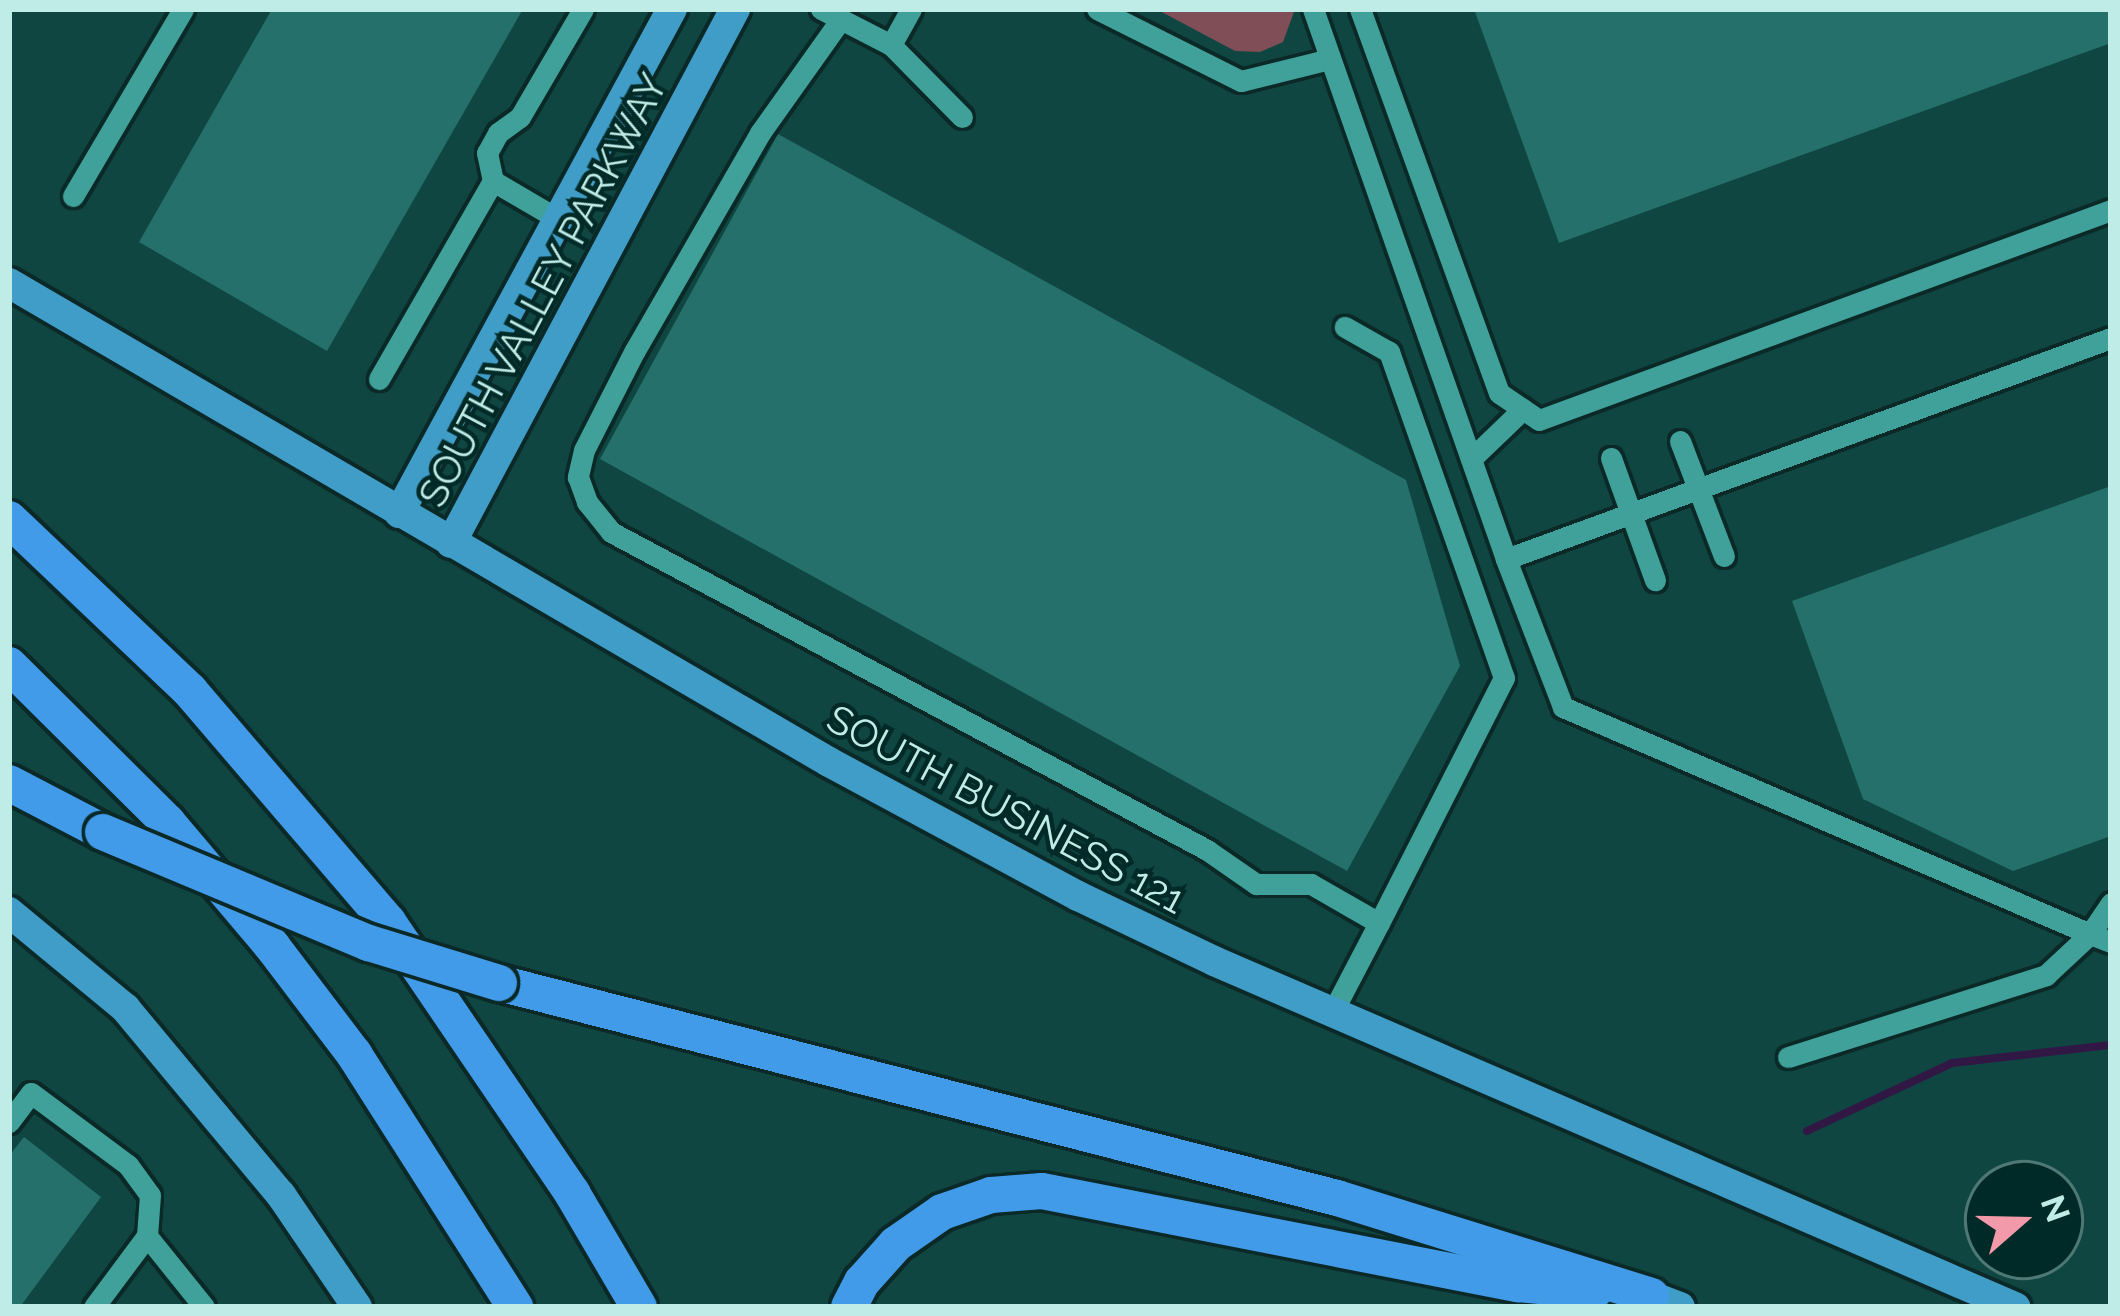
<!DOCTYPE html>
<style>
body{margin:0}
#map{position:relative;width:2120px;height:1316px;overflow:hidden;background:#104642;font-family:Raleway,sans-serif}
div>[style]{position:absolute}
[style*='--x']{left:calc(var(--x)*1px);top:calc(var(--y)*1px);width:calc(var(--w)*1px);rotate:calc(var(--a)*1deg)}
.green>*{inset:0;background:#804e57}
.stream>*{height:8px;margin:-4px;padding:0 4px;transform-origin:4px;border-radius:4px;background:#311844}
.building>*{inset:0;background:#25706a}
.roads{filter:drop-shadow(3px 0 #0a2927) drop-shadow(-3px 0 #0a2927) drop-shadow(0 3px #0a2927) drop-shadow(0 -3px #0a2927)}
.minor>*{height:21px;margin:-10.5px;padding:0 10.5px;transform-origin:10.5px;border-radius:10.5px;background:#3fa199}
.major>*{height:30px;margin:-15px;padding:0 15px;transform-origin:15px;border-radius:15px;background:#409dc8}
.highway>*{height:36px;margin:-18px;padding:0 18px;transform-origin:18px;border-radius:18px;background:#419be8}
.bridges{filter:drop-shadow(3px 0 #0a2927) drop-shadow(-3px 0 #0a2927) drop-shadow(0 3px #0a2927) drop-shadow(0 -3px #0a2927)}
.highway-bridge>*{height:36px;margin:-18px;padding:0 18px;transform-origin:18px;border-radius:18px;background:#419be8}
span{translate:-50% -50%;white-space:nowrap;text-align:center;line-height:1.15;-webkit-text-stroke:9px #002a27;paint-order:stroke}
.street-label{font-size:39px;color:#c0ece7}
.frame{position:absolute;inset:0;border:12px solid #c0ece7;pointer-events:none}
.north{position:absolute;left:1964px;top:1160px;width:120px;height:120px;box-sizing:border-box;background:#002a27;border:3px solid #4d7874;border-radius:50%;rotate:70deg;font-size:33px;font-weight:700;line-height:48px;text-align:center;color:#c0ece7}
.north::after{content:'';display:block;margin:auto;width:42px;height:54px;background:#f39aaa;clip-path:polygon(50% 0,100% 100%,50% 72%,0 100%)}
</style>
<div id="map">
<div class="green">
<div style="clip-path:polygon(1156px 9px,1295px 9px,1283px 42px,1260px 52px,1235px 51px)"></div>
</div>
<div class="stream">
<div style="--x:1807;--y:1131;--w:160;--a:-25.1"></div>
<div style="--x:1952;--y:1063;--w:160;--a:-6.5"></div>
</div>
<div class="building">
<div style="clip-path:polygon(272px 9px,523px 9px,327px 351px,139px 242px)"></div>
<div style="clip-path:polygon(1474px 9px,2111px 9px,2111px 43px,1559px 243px)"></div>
<div style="clip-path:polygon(778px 134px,1406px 480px,1460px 666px,1347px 871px,600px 459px)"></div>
<div style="clip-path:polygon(2111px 486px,2111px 836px,2013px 871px,1863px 799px,1792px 601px)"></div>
<div style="clip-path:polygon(24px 1137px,101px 1197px,20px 1307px,9px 1307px,9px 1156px)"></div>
</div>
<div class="roads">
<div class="minor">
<div style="--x:821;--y:9;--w:79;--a:27.2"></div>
<div style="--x:891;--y:45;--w:41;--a:-60.9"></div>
<div style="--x:1097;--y:9;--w:161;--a:26.6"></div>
<div style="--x:1241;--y:81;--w:92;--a:-13.9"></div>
<div style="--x:1313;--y:9;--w:583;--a:70.66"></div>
<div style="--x:1360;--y:9;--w:408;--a:70.1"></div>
<div style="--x:1499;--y:393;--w:48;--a:34"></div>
<div style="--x:1539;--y:420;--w:609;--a:-20.16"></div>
<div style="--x:841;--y:19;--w:140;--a:125.4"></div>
<div style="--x:760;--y:133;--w:250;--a:119.9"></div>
<div style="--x:635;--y:350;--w:112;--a:117"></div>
<div style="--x:584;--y:450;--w:28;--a:103"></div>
<div style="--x:578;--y:477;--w:27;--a:70"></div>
<div style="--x:587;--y:502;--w:38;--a:51"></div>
<div style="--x:611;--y:532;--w:676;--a:28.08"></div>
<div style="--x:1207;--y:850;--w:60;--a:34.8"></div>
<div style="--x:1256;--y:884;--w:55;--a:0"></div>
<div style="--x:1311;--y:884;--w:78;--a:29.8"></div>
<div style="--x:1379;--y:923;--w:275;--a:-63"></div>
<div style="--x:1504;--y:678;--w:346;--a:-109.4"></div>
<div style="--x:1389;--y:352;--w:51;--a:-150.4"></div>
<div style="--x:891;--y:45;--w:101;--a:45.4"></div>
<div style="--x:73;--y:196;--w:217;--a:-59.5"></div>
<div style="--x:558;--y:219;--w:75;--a:-149.7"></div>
<div style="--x:493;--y:181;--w:29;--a:-102"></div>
<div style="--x:487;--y:153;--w:23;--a:-61"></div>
<div style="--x:498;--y:133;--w:27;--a:-36"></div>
<div style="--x:520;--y:117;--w:125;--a:-59.7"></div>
<div style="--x:379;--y:379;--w:228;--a:-60.1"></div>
<div style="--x:1680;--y:441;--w:123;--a:69.1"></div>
<div style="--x:1611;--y:458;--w:130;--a:70.2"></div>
<div style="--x:1471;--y:459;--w:72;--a:-43.9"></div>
<div style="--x:2111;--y:903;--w:37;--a:124"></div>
<div style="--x:2090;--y:934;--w:22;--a:21"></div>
<div style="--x:1333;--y:1011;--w:99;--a:-62.4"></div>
<div style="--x:1788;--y:1057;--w:271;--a:-17.6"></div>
<div style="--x:2046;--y:975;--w:60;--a:-43"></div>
<div style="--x:2090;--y:934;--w:574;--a:-156.7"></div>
<div style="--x:1563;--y:707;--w:159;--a:-111.1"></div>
<div style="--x:1506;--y:559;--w:644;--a:-20.07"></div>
<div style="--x:9;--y:1122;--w:36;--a:-53"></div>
<div style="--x:31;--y:1093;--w:121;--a:36.6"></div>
<div style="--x:128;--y:1165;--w:37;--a:54"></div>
<div style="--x:150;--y:1195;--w:41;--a:94.2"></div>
<div style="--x:147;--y:1236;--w:91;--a:51.2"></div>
<div style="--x:94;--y:1307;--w:89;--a:-53.3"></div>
</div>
<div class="major">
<div style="--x:9;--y:283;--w:950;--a:30.29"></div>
<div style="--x:829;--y:762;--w:283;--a:28.3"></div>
<div style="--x:1078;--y:896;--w:151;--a:25.5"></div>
<div style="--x:1214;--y:961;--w:873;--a:23.36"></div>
<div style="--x:399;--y:513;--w:573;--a:-61.56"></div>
<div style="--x:451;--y:543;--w:605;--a:-61.99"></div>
<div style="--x:9;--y:912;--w:151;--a:39.6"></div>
<div style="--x:125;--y:1008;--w:244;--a:50.2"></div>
<div style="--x:281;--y:1195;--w:135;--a:55.8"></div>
<div style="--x:1651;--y:1296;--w:31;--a:21"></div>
</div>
<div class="highway">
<div style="--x:9;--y:519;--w:250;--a:43.5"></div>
<div style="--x:190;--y:691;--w:304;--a:49.4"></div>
<div style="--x:388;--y:922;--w:328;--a:55.8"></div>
<div style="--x:572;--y:1193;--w:132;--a:59.6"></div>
<div style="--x:9;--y:665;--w:224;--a:44.8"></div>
<div style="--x:168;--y:823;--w:161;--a:49.8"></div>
<div style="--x:272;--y:946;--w:136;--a:52.8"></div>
<div style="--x:354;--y:1054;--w:300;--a:57.5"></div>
<div style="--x:9;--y:783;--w:106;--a:27.5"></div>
<div style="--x:499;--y:983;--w:865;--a:14.39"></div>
<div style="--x:1337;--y:1198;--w:329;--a:17.3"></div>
<div style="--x:849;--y:1307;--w:28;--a:-63"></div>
<div style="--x:862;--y:1282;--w:51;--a:-48.2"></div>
<div style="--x:896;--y:1244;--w:56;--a:-34.8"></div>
<div style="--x:942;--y:1212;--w:52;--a:-19.1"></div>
<div style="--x:991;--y:1195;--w:51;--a:-4.5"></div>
<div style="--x:1042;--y:1191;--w:485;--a:11.1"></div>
<div style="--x:1518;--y:1284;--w:77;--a:5.2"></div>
</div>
</div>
<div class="bridges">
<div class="highway-bridge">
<div style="--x:103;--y:832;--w:288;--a:22.7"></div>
<div style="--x:369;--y:943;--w:136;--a:17.1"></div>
</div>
</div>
<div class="street-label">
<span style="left:543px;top:290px;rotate:-62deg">SOUTH VALLEY PARKWAY</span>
<span style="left:1006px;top:809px;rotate:28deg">SOUTH BUSINESS 121</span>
</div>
<div class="frame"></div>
<div class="north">N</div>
</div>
